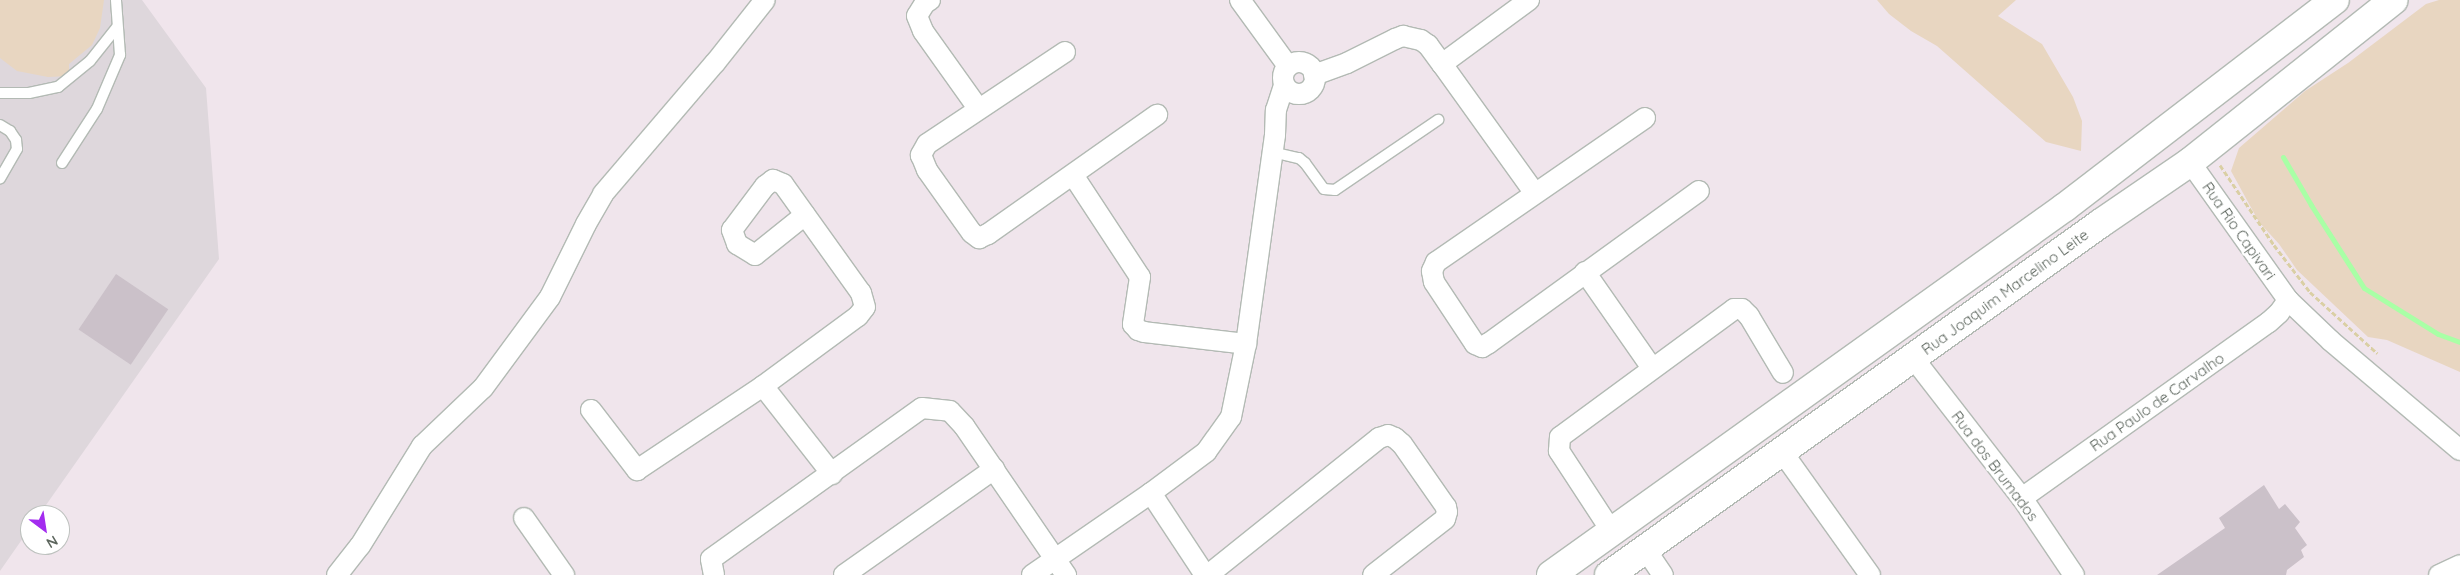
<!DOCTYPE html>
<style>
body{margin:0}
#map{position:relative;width:2460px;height:575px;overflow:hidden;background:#f0e5ec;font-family:Quicksand,sans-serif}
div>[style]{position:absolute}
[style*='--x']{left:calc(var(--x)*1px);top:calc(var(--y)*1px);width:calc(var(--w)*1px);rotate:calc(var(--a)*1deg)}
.industrial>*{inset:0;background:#ded7dc}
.green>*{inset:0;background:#e8d6c1}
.stream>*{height:5px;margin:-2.5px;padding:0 2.5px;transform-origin:2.5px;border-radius:2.5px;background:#a9ffa6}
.building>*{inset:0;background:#cbc1c9;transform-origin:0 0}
.path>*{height:3px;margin-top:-1.5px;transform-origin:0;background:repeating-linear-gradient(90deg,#dacfa4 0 5px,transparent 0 7.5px)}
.roads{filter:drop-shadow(1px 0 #b3bab4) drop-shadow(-1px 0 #b3bab4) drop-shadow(0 1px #b3bab4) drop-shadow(0 -1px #b3bab4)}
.lane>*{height:10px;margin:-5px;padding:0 5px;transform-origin:5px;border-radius:5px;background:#fff}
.street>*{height:20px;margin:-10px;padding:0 10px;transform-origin:10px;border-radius:10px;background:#fff}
.street>.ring{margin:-10px;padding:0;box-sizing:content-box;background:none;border:20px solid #fff;border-radius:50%}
.secondary>*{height:28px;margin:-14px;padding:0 14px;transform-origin:14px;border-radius:14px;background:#fff}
span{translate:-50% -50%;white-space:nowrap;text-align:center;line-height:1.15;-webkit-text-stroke:5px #fff;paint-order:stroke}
.street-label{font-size:15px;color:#5d665e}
.north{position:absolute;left:20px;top:505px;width:50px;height:50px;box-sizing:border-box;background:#fff;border:1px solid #bec2bf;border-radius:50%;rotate:149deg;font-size:14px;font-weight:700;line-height:20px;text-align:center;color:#5d665e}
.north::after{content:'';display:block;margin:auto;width:18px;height:22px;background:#a32cef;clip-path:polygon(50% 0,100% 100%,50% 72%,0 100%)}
</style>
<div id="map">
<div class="industrial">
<div style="clip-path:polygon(0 0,142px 0,206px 88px,219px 259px,39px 515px,30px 515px,30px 528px,0 571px)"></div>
</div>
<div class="green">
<div style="clip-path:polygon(0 0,104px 0,100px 28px,92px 45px,69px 64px,69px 76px,48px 77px,17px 71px,0 58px)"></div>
<div style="clip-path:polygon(1877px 0,2016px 0,1998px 16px,2042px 44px,2073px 97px,2082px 121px,2081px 151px,2046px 142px,1937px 46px,1911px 31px,1889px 14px)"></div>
<div style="clip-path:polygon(2439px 0,2460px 0,2460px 372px,2387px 340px,2368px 337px,2297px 270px,2279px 244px,2259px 222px,2231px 171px,2239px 148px,2305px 91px,2348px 63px,2426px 4px)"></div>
</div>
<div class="stream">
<div style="--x:2283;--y:157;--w:56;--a:59.7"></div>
<div style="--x:2311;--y:205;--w:98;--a:57.4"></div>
<div style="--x:2364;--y:288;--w:87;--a:31.9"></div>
<div style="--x:2438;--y:334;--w:23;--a:20"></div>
</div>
<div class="building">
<div style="left:116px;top:274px;width:63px;height:67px;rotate:34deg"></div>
<div style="clip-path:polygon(2264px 485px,2279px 509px,2285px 504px,2300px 522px,2295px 528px,2307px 545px,2301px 550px,2304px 557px,2287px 570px,2286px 575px,2157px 575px,2225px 528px,2219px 518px)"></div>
</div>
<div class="path">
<div style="--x:2220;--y:165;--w:97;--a:56"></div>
<div style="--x:2274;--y:245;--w:59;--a:52.5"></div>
<div style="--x:2310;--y:292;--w:91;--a:42.3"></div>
</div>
<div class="roads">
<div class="lane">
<div style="--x:0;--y:93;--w:29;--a:0"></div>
<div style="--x:29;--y:93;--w:30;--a:-12"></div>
<div style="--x:58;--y:87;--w:41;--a:-39.1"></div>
<div style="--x:90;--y:61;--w:43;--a:-51.5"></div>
<div style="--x:0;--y:125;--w:12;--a:31"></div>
<div style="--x:10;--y:131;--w:11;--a:56"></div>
<div style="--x:16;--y:140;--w:9;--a:84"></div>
<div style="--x:17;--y:149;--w:34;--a:120"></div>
<div style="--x:1272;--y:152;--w:28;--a:13"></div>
<div style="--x:1299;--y:158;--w:8;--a:40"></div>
<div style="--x:1305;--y:163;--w:32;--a:54"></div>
<div style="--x:1324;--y:189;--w:11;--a:5"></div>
<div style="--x:1335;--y:190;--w:125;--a:-34.2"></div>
<div style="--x:62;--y:163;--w:64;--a:-57.1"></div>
<div style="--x:97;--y:109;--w:59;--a:-66.9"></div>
<div style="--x:120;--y:55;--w:55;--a:-94.2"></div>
</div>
<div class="street">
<div style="--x:930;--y:0;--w:6;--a:149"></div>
<div style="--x:925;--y:3;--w:15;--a:122"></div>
<div style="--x:917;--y:16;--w:16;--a:68"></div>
<div style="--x:923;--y:31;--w:95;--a:54.5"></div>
<div style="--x:1240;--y:0;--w:82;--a:54"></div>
<div style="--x:1065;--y:52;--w:166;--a:146.3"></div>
<div style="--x:927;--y:144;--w:13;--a:119"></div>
<div style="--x:921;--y:155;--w:16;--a:68"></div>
<div style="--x:927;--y:170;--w:77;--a:54.5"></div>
<div style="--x:972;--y:233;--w:9;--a:36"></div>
<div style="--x:979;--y:238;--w:10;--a:-24"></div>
<div style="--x:988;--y:234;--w:207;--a:-35.2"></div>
<div class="ring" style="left:1283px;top:62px;width:12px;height:12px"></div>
<div style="--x:1442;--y:64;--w:108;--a:-36.3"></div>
<div style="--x:1314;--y:75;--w:35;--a:-20"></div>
<div style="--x:1347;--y:63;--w:54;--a:-26.6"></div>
<div style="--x:1395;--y:39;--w:9;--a:-21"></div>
<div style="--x:1403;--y:36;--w:18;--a:13"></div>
<div style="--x:1421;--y:40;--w:9;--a:36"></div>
<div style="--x:1428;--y:45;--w:24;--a:54"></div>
<div style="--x:1442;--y:64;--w:158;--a:54.3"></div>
<div style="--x:1645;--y:118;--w:254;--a:145.4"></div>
<div style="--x:1436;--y:262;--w:10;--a:114"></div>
<div style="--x:1432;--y:271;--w:11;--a:80"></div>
<div style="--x:1434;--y:282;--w:74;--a:56.5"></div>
<div style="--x:1475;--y:344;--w:8;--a:23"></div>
<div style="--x:1482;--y:347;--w:8;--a:-30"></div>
<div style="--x:1489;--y:343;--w:259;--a:-35.9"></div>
<div style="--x:2190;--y:162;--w:169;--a:54.6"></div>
<div style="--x:2288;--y:300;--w:59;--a:43.6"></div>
<div style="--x:2331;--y:341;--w:169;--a:40.2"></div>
<div style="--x:1073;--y:175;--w:122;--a:56.7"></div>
<div style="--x:1140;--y:277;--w:48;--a:98.5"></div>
<div style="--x:1133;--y:324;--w:8;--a:50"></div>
<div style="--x:1138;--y:330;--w:6;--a:18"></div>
<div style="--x:1144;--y:332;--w:103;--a:6.7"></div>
<div style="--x:1585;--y:272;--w:117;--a:55.1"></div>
<div style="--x:1914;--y:359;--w:176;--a:52.2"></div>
<div style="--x:2022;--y:498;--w:93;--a:56"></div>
<div style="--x:763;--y:386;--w:112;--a:51.9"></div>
<div style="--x:591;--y:410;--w:76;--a:52.5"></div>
<div style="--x:637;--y:470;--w:151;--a:-33.7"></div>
<div style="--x:763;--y:386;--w:118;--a:-36.4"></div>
<div style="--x:858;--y:316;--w:11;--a:-52"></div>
<div style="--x:865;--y:307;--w:15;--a:-106"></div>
<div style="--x:861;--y:293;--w:134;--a:-125.6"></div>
<div style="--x:783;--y:184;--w:11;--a:-158"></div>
<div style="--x:773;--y:180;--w:10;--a:143"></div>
<div style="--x:765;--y:186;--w:55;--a:126.9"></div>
<div style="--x:732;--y:230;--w:15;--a:70"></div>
<div style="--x:737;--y:244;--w:21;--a:31"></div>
<div style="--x:755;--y:255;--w:64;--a:-38.7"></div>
<div style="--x:1783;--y:453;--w:150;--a:54.5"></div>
<div style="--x:1151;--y:493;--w:98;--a:56.6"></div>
<div style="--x:2022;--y:498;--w:303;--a:-35.5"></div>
<div style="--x:2269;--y:322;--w:13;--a:-42"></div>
<div style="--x:2279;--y:313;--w:16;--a:-55"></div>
<div style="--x:524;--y:518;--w:70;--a:54.9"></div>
<div style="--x:1612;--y:532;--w:97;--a:-123.2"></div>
<div style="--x:1559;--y:451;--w:14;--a:-86"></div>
<div style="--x:1560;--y:437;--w:216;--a:-36.3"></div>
<div style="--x:1734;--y:309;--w:8;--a:0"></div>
<div style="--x:1742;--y:309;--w:10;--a:45"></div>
<div style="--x:1749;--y:316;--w:66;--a:59.2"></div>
<div style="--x:1646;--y:550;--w:30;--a:56"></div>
<div style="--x:337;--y:575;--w:37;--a:-52"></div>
<div style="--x:360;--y:546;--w:118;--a:-58.2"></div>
<div style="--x:422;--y:446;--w:84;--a:-43.6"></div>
<div style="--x:483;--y:388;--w:113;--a:-53.6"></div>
<div style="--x:550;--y:297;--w:81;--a:-63.7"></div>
<div style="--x:586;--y:224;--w:34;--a:-60"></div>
<div style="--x:603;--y:194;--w:172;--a:-49.5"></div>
<div style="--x:715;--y:63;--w:80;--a:-51.6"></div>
<div style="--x:714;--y:575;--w:16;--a:-101"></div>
<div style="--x:711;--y:559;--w:259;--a:-35.6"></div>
<div style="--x:922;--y:408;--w:28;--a:6"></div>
<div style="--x:950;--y:411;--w:21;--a:47"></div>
<div style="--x:964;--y:426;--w:181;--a:55.6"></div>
<div style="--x:844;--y:575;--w:184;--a:-35.2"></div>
<div style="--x:1032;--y:575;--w:145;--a:-34.6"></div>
<div style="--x:1151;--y:493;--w:69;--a:-36.7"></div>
<div style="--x:1206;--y:452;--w:43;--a:-54.5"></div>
<div style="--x:1231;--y:417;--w:75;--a:-78.4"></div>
<div style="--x:1246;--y:344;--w:211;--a:-82.1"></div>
<div style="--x:1275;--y:135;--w:25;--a:-88"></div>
<div style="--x:1276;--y:110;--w:26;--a:-72"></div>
<div style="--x:1208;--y:575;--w:219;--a:-38.7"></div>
<div style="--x:1379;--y:438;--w:9;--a:-18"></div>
<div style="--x:1388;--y:435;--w:8;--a:23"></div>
<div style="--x:1395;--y:438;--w:9;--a:41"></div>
<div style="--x:1402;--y:444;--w:77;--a:55.1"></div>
<div style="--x:1446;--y:507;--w:5;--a:79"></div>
<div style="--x:1447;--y:512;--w:7;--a:106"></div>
<div style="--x:1445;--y:519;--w:91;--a:142.1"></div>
<div style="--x:2439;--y:575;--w:23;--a:-25"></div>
</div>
<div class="secondary">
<div style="--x:1551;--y:575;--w:632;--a:-35.6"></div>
<div style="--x:2065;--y:207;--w:340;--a:-37.5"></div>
<div style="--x:1609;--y:575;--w:605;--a:-35.58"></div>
<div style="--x:2101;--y:223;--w:108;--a:-34.4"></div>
<div style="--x:2190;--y:162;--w:260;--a:-38.5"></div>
</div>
</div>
<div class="street-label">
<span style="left:2239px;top:231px;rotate:55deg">Rua Rio Capivari</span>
<span style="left:2005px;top:292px;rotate:-36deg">Rua Joaquim Marcelino Leite</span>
<span style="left:2157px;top:402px;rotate:-35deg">Rua Paulo de Carvalho</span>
<span style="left:1995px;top:466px;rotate:53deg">Rua dos Brumados</span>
</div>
<div class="north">N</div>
</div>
